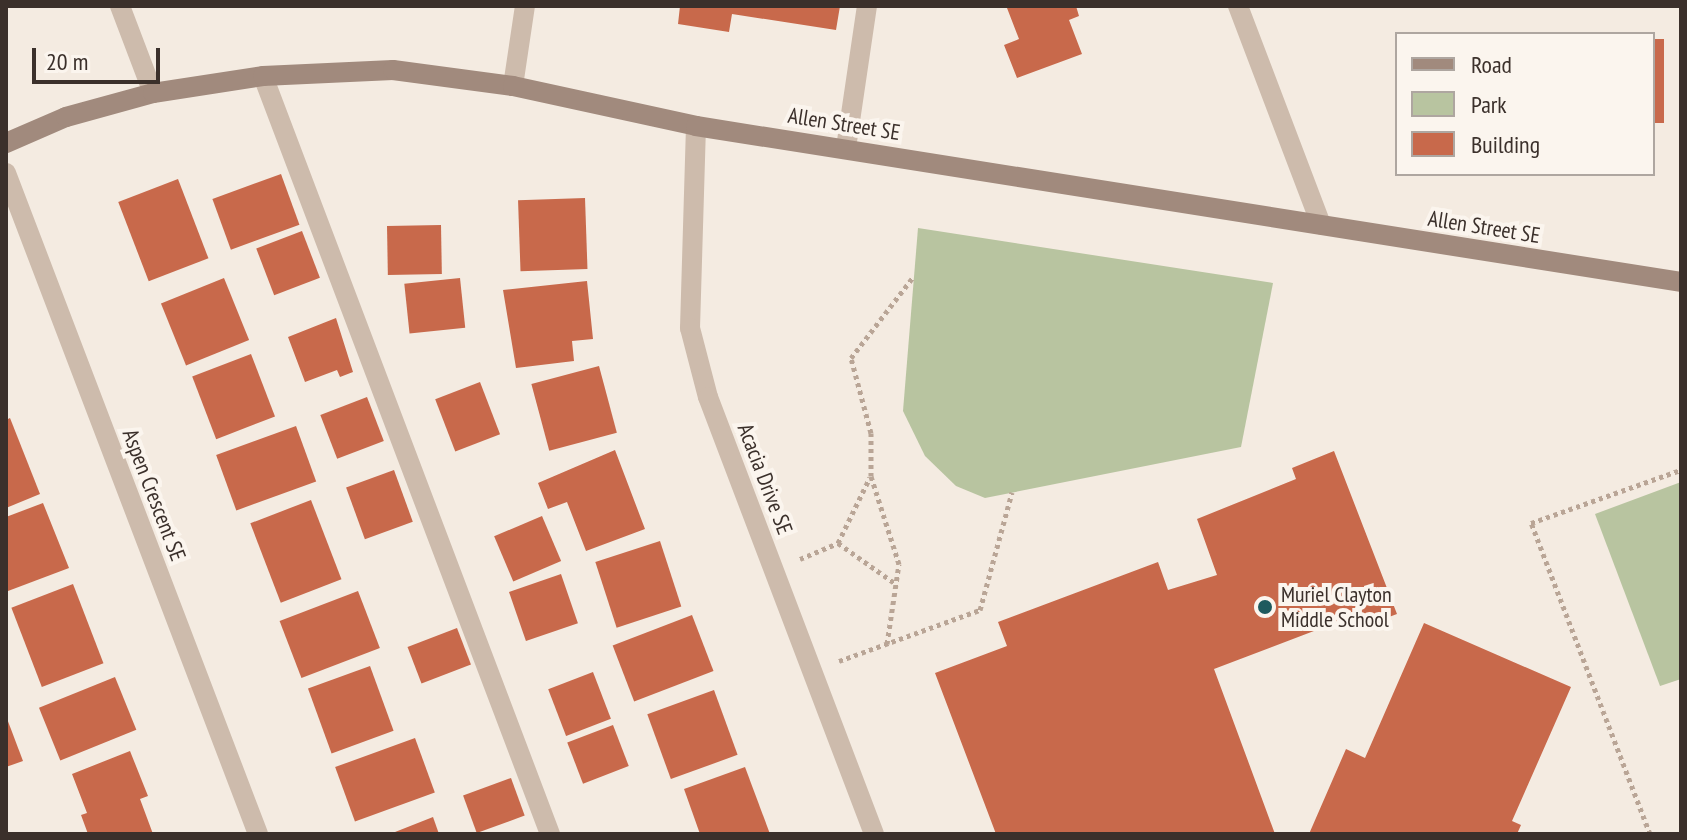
<!DOCTYPE html>
<style>
body{margin:0}
#map{position:relative;width:1687px;height:840px;overflow:hidden;background:#f4ebe1;font-family:"PT Sans Narrow",sans-serif}
div>[style]{position:absolute}
[style*='--x']{left:calc(var(--x)*1px);top:calc(var(--y)*1px);width:calc(var(--w)*1px);rotate:calc(var(--a)*1deg)}
.green>*{inset:0;background:#b8c4a0}
.building>*{inset:0;background:#c8694b;transform-origin:0 0}
.path>*{height:5px;margin-top:-2.5px;transform-origin:0;background:repeating-linear-gradient(90deg,#b9a596 0 4px,transparent 0 8px)}
.lane>*{height:20px;margin:-10px;padding:0 10px;transform-origin:10px;border-radius:10px;background:#cdbbac}
.street>*{height:20px;margin:-10px;padding:0 10px;transform-origin:10px;border-radius:10px;background:#cdbbac}
.secondary>*{height:20px;margin:-10px;padding:0 10px;transform-origin:10px;border-radius:10px;background:#a18a7d}
.dots>*{width:22px;height:22px;translate:-50% -50%;box-sizing:border-box;border:4px solid #fbf5ee;border-radius:50%}
span{translate:-50% -50%;white-space:nowrap;text-align:center;line-height:1.15;-webkit-text-stroke:8px #fbf5ee;paint-order:stroke}
.street-label{font-size:22px;color:#3b302b}
.poi-label{font-size:22px;color:#3b302b}
.left{translate:0 -50%;text-align:left}
.frame{position:absolute;inset:0;border:8px solid #3b302b;pointer-events:none}
.legend{position:absolute;left:1395px;top:32px;width:260px;height:144px;box-sizing:border-box;background:#fbf5ee;border:2px solid #aea6a0;margin:0;padding:10px 14px;list-style:none;font-size:24px;color:#3b302b}
.legend li{display:flex;align-items:center;gap:16px;height:40px}
.legend b{width:40px;border:2px solid #aea6a0}
.scale{position:absolute;left:32px;top:48px;width:128px;height:36px;box-sizing:border-box;border:4px solid #3b302b;border-top:0;padding-left:10px;font-size:24px;line-height:28px;white-space:nowrap;color:#3b302b;-webkit-text-stroke:6px #fbf5ee;paint-order:stroke}
</style>
<div id="map">
<div class="green">
<div style="clip-path:polygon(918px 228px,1273px 283px,1241px 447px,985px 498px,956px 486px,925px 456px,903px 411px)"></div>
<div style="clip-path:polygon(1681px 482px,1681px 679px,1660px 686px,1595px 514px)"></div>
</div>
<div class="building">
<div style="clip-path:polygon(680px 6px,840px 6px,836px 30px,732px 14px,729px 32px,678px 24px)"></div>
<div style="clip-path:polygon(1076px 6px,1079px 16px,1069px 20px,1082px 54px,1017px 78px,1004px 45px,1019px 39px,1007px 8px)"></div>
<div style="left:1653px;top:39px;width:11px;height:84px"></div>
<div style="left:281px;top:174px;width:54px;height:73px;rotate:70deg"></div>
<div style="left:178px;top:179px;width:85px;height:64px;rotate:69deg"></div>
<div style="left:585px;top:198px;width:71px;height:67px;rotate:88deg"></div>
<div style="left:441px;top:225px;width:49px;height:54px;rotate:89deg"></div>
<div style="left:302px;top:231px;width:50px;height:49px;rotate:69deg"></div>
<div style="left:224px;top:278px;width:67px;height:68px;rotate:68deg"></div>
<div style="left:460px;top:278px;width:50px;height:56px;rotate:84deg"></div>
<div style="clip-path:polygon(587px 281px,593px 339px,572px 341px,574px 361px,516px 368px,503px 290px)"></div>
<div style="clip-path:polygon(336px 318px,353px 372px,340px 377px,337px 370px,305px 382px,288px 337px)"></div>
<div style="left:251px;top:354px;width:67px;height:63px;rotate:69deg"></div>
<div style="left:599px;top:366px;width:69px;height:70px;rotate:75deg"></div>
<div style="left:480px;top:382px;width:56px;height:48px;rotate:69deg"></div>
<div style="left:367px;top:397px;width:47px;height:50px;rotate:69deg"></div>
<div style="clip-path:polygon(10px 418px,40px 494px,6px 508px,6px 420px)"></div>
<div style="left:296px;top:426px;width:59px;height:85px;rotate:70deg"></div>
<div style="clip-path:polygon(615px 450px,645px 529px,586px 551px,567px 502px,548px 509px,538px 483px)"></div>
<div style="clip-path:polygon(1334px 451px,1397px 614px,1354px 630px,1348px 618px,1214px 669px,1275px 834px,996px 834px,935px 673px,1007px 646px,998px 622px,1158px 562px,1168px 590px,1217px 575px,1197px 519px,1296px 479px,1292px 468px)"></div>
<div style="left:394px;top:470px;width:55px;height:51px;rotate:70deg"></div>
<div style="left:311px;top:500px;width:85px;height:65px;rotate:69deg"></div>
<div style="clip-path:polygon(43px 503px,69px 568px,8px 591px,6px 517px)"></div>
<div style="left:542px;top:516px;width:49px;height:52px;rotate:67deg"></div>
<div style="left:660px;top:541px;width:69px;height:68px;rotate:72deg"></div>
<div style="left:561px;top:574px;width:52px;height:55px;rotate:71deg"></div>
<div style="left:73px;top:584px;width:85px;height:66px;rotate:69deg"></div>
<div style="left:358px;top:591px;width:61px;height:84px;rotate:69deg"></div>
<div style="left:692px;top:615px;width:60px;height:85px;rotate:69deg"></div>
<div style="clip-path:polygon(1424px 623px,1571px 687px,1512px 821px,1521px 825px,1517px 834px,1309px 834px,1346px 749px,1365px 758px)"></div>
<div style="left:457px;top:628px;width:39px;height:53px;rotate:69deg"></div>
<div style="left:370px;top:666px;width:69px;height:66px;rotate:70deg"></div>
<div style="left:593px;top:672px;width:50px;height:48px;rotate:69deg"></div>
<div style="left:115px;top:677px;width:57px;height:82px;rotate:68deg"></div>
<div style="left:714px;top:690px;width:69px;height:71px;rotate:70deg"></div>
<div style="clip-path:polygon(6px 716px,23px 761px,6px 767px)"></div>
<div style="left:613px;top:725px;width:44px;height:49px;rotate:69deg"></div>
<div style="left:415px;top:738px;width:58px;height:85px;rotate:70deg"></div>
<div style="clip-path:polygon(130px 751px,148px 796px,140px 799px,153px 834px,88px 834px,81px 815px,87px 813px,72px 774px)"></div>
<div style="clip-path:polygon(745px 767px,770px 834px,700px 834px,684px 789px)"></div>
<div style="left:511px;top:778px;width:40px;height:51px;rotate:70deg"></div>
<div style="clip-path:polygon(433px 817px,439px 834px,390px 834px)"></div>
</div>
<div class="path">
<div style="--x:838;--y:543;--w:71;--a:35.3"></div>
<div style="--x:800;--y:559;--w:41;--a:-22.8"></div>
<div style="--x:838;--y:543;--w:73;--a:-64.1"></div>
<div style="--x:887;--y:644;--w:81;--a:-81.5"></div>
<div style="--x:899;--y:564;--w:92;--a:-107.7"></div>
<div style="--x:871;--y:476;--w:43;--a:-90"></div>
<div style="--x:871;--y:433;--w:78;--a:-104.9"></div>
<div style="--x:851;--y:358;--w:103;--a:-52.5"></div>
<div style="--x:839;--y:661;--w:150;--a:-19.9"></div>
<div style="--x:980;--y:610;--w:122;--a:-74.8"></div>
<div style="--x:1650;--y:834;--w:333;--a:-110.9"></div>
<div style="--x:1531;--y:523;--w:159;--a:-19.5"></div>
</div>
<div class="lane">
<div style="--x:120;--y:6;--w:93;--a:69.2"></div>
<div style="--x:1238;--y:6;--w:234;--a:69.2"></div>
<div style="--x:263;--y:76;--w:811;--a:69.26"></div>
<div style="--x:513;--y:86;--w:81;--a:-81.5"></div>
<div style="--x:846;--y:148;--w:144;--a:-81.6"></div>
</div>
<div class="street">
<div style="--x:696;--y:126;--w:202;--a:91.7"></div>
<div style="--x:690;--y:328;--w:71;--a:75.4"></div>
<div style="--x:708;--y:397;--w:467;--a:69.2"></div>
<div style="--x:6;--y:173;--w:707;--a:69.13"></div>
</div>
<div class="secondary">
<div style="--x:6;--y:143;--w:65;--a:-23.4"></div>
<div style="--x:66;--y:117;--w:90;--a:-15.4"></div>
<div style="--x:153;--y:93;--w:111;--a:-8.8"></div>
<div style="--x:263;--y:76;--w:130;--a:-2.6"></div>
<div style="--x:393;--y:70;--w:121;--a:7.6"></div>
<div style="--x:513;--y:86;--w:187;--a:12.3"></div>
<div style="--x:696;--y:126;--w:997;--a:9"></div>
</div>
<div class="dots">
<div style="left:1265px;top:607px;background:#1f5a5e"></div>
</div>
<div class="street-label">
<span style="left:844px;top:124px;rotate:9deg">Allen Street SE</span>
<span style="left:1484px;top:227px;rotate:9deg">Allen Street SE</span>
<span style="left:765px;top:479px;rotate:69deg">Acacia Drive SE</span>
<span style="left:154px;top:495px;rotate:69deg">Aspen Crescent SE</span>
</div>
<div class="poi-label">
<span class="left" style="left:1281px;top:607px">Muriel Clayton<br>Middle School</span>
</div>
<div class="frame"></div>
<ul class="legend">
<li><b style="height:10px;background:#a18a7d"></b>Road</li>
<li><b style="height:22px;background:#b8c4a0"></b>Park</li>
<li><b style="height:22px;background:#c8694b"></b>Building</li>
</ul>
<div class="scale">20 m</div>
</div>
